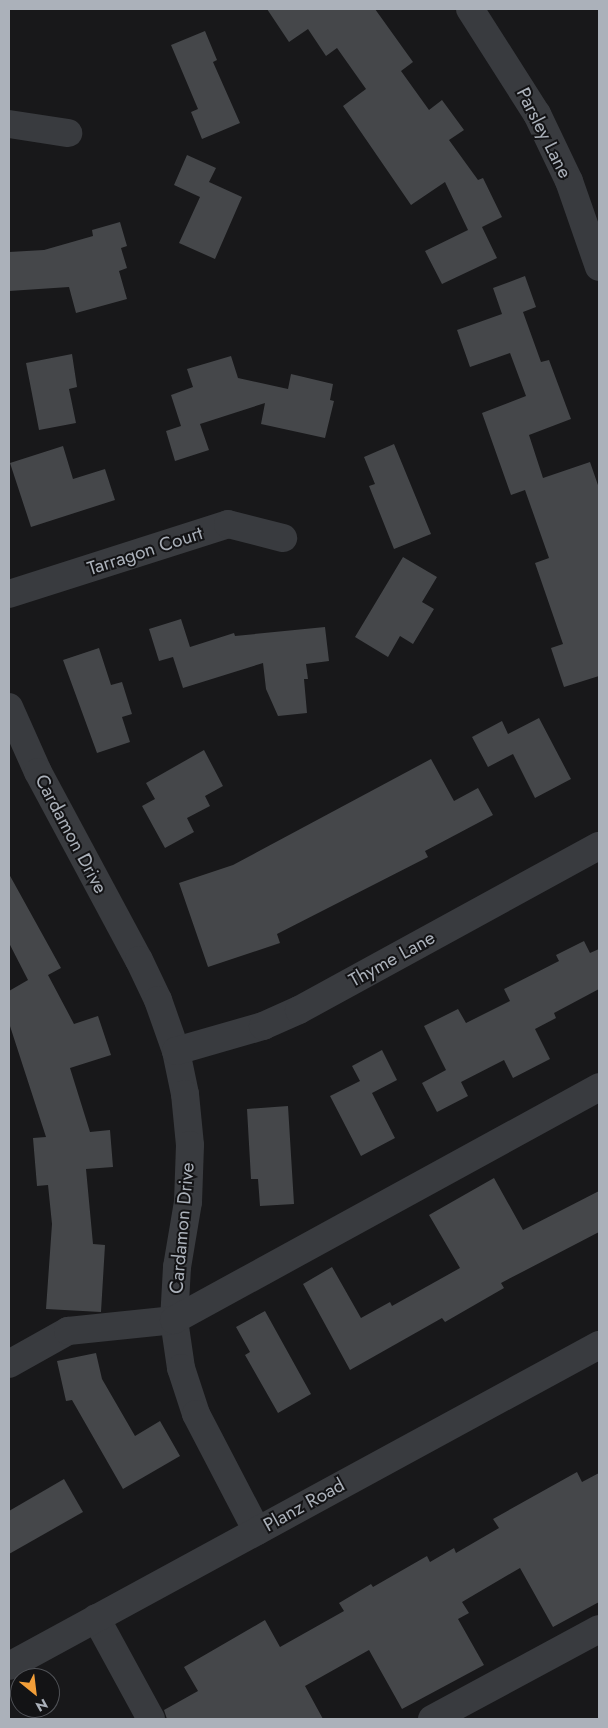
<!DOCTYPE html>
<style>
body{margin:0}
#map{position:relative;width:608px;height:1728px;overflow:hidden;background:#18181a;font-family:Jost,sans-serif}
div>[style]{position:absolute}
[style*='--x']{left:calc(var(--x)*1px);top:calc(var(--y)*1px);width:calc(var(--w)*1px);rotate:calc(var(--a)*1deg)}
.building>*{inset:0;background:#45474a}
.minor>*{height:28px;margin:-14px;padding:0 14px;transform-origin:14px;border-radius:14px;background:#393b3f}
span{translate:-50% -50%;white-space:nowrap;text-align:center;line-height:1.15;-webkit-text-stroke:4px #131315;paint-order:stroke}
.street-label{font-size:19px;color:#abb1ba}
.frame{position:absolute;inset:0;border:10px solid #abb1ba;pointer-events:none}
.north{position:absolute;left:10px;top:1668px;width:50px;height:50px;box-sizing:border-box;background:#131315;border:1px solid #505257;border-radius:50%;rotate:151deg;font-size:14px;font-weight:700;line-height:20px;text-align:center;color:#abb1ba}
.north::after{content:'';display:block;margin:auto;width:18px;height:22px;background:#f29e39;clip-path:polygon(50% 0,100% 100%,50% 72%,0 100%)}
</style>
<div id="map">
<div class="building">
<div style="clip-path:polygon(267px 9px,375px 9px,413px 62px,401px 71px,429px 110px,442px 100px,464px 130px,449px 140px,478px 180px,483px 178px,502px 217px,482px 227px,497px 258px,442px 284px,425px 251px,468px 230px,445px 182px,411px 205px,343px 106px,366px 89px,337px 48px,326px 56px,308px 29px,289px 42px)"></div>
<div style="clip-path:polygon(205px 31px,217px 60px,213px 62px,240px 123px,202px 139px,191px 112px,198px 109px,171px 45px)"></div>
<div style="clip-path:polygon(187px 155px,216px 168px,209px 182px,242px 197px,215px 259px,179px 243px,200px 197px,174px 185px)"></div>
<div style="clip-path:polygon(120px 222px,127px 246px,121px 248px,127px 268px,119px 271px,127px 299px,76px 313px,69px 287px,9px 291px,9px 252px,44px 250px,93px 236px,92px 230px)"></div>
<div style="clip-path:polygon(525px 276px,536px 307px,523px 312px,541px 362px,549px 360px,571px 419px,529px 435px,543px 478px,590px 462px,599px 488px,599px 676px,564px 687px,551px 648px,563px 644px,535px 563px,549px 558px,525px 490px,511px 495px,482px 413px,526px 396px,510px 353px,470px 367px,457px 330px,502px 314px,493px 288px)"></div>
<div style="clip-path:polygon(72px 354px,77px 387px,69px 389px,76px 423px,39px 430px,26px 363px)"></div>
<div style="clip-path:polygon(231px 356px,238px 378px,288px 389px,291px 374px,333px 384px,330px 400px,334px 401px,325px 438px,261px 424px,265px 403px,200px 424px,209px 450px,175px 461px,166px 431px,181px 426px,171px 395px,193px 387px,187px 369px)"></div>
<div style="clip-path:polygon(394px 444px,431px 534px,394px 549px,369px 486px,375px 484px,364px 457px)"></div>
<div style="clip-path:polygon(63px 446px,73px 479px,105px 469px,115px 500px,31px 527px,10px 463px)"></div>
<div style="clip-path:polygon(403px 557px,437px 577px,422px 602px,434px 609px,413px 644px,400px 636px,388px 657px,355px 637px)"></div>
<div style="clip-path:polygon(181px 619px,190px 647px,234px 633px,235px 636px,325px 627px,329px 661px,306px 664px,308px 679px,304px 679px,307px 713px,278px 716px,266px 689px,263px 663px,183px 688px,173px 657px,159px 661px,149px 629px)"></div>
<div style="clip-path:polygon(99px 648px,111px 685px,122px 682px,132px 714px,122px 717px,130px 742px,97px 753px,63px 660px)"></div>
<div style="clip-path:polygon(539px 718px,571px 779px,535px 798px,513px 754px,488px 767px,472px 737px,502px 721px,508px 734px)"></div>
<div style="clip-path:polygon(204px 750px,223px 786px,205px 796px,210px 806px,187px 818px,194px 832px,165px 848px,142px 806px,155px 799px,146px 783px)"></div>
<div style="clip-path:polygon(431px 759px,454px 801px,478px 788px,493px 815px,425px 851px,428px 857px,277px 934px,280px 943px,208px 967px,179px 883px,233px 865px)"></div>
<div style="clip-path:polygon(9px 874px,61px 968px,48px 975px,74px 1024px,98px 1016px,111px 1055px,70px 1068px,90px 1132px,110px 1130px,113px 1167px,86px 1169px,93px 1244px,105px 1245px,101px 1312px,46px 1309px,52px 1224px,48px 1185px,37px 1186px,33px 1138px,46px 1137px,9px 1023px,9px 991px,28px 980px,9px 943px)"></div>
<div style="clip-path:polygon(584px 941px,590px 953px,599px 949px,599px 989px,554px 1013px,556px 1018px,535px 1029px,550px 1059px,513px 1078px,504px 1060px,461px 1082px,468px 1096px,437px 1112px,422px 1083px,446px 1070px,424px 1026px,458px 1009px,466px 1023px,510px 1001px,504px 989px,559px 961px,556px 955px)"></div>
<div style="clip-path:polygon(382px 1050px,397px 1080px,372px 1093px,395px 1138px,361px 1156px,330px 1096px,360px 1081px,352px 1066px)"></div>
<div style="clip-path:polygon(288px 1106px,294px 1204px,260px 1206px,258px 1179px,251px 1179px,247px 1109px)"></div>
<div style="clip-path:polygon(494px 1178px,523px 1230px,599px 1191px,599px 1232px,501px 1283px,504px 1288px,445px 1322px,442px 1318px,350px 1370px,303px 1284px,332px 1267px,361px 1318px,390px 1302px,392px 1306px,460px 1268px,429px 1215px)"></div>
<div style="clip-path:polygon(265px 1311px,311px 1394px,278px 1413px,245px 1355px,250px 1352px,236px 1327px)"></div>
<div style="clip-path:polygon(96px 1353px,102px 1379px,135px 1436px,160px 1421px,180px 1456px,123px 1489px,72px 1400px,66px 1401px,57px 1361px)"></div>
<div style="clip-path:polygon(577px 1472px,582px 1482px,599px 1473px,599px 1602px,553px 1627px,520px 1568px,462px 1602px,469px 1613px,458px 1619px,484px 1665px,402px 1709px,369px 1650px,305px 1686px,323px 1719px,167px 1719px,164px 1710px,198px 1691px,184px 1667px,265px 1620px,280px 1647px,344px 1611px,339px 1603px,371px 1584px,373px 1587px,427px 1556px,430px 1562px,454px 1548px,456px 1553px,499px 1528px,493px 1519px)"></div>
<div style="clip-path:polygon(64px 1479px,83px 1512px,9px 1554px,9px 1511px)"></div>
</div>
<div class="minor">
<div style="--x:470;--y:9;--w:125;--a:57.5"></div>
<div style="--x:537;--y:114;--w:74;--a:64.5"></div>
<div style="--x:569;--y:181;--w:91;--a:70.8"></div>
<div style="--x:9;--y:124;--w:60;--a:8.7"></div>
<div style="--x:9;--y:594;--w:230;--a:-17.7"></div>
<div style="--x:228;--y:524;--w:57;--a:14.3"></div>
<div style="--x:9;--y:707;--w:71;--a:66"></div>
<div style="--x:38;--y:772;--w:213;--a:61.8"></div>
<div style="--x:139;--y:960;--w:44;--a:64.6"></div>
<div style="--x:158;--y:1000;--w:54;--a:70.6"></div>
<div style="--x:176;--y:1051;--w:44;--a:78.2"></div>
<div style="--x:185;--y:1094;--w:51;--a:84.4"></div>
<div style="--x:190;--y:1145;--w:57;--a:92"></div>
<div style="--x:188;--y:1202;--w:66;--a:99.6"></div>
<div style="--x:177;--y:1267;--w:53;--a:93.2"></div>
<div style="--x:174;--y:1320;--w:49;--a:81.7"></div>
<div style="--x:181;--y:1368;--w:48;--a:71.9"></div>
<div style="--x:196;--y:1414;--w:132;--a:62.5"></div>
<div style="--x:176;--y:1051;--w:91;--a:-16"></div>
<div style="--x:263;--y:1026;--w:39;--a:-24"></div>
<div style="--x:299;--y:1010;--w:342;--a:-28.7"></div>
<div style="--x:9;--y:1364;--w:68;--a:-29.2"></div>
<div style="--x:68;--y:1331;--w:107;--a:-5.9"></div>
<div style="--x:174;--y:1320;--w:485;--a:-28.7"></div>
<div style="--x:96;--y:1618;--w:115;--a:61.4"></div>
<div style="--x:9;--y:1666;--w:672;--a:-28.55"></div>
<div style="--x:432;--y:1719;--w:190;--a:-28.3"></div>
</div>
<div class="street-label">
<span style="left:544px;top:133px;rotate:63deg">Parsley Lane</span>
<span style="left:145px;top:551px;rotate:-18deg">Tarragon Court</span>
<span style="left:71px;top:834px;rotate:62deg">Cardamon Drive</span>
<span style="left:392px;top:959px;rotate:-29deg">Thyme Lane</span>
<span style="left:182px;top:1228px;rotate:-85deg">Cardamon Drive</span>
<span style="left:304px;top:1505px;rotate:-29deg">Planz Road</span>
</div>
<div class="frame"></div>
<div class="north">N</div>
</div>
